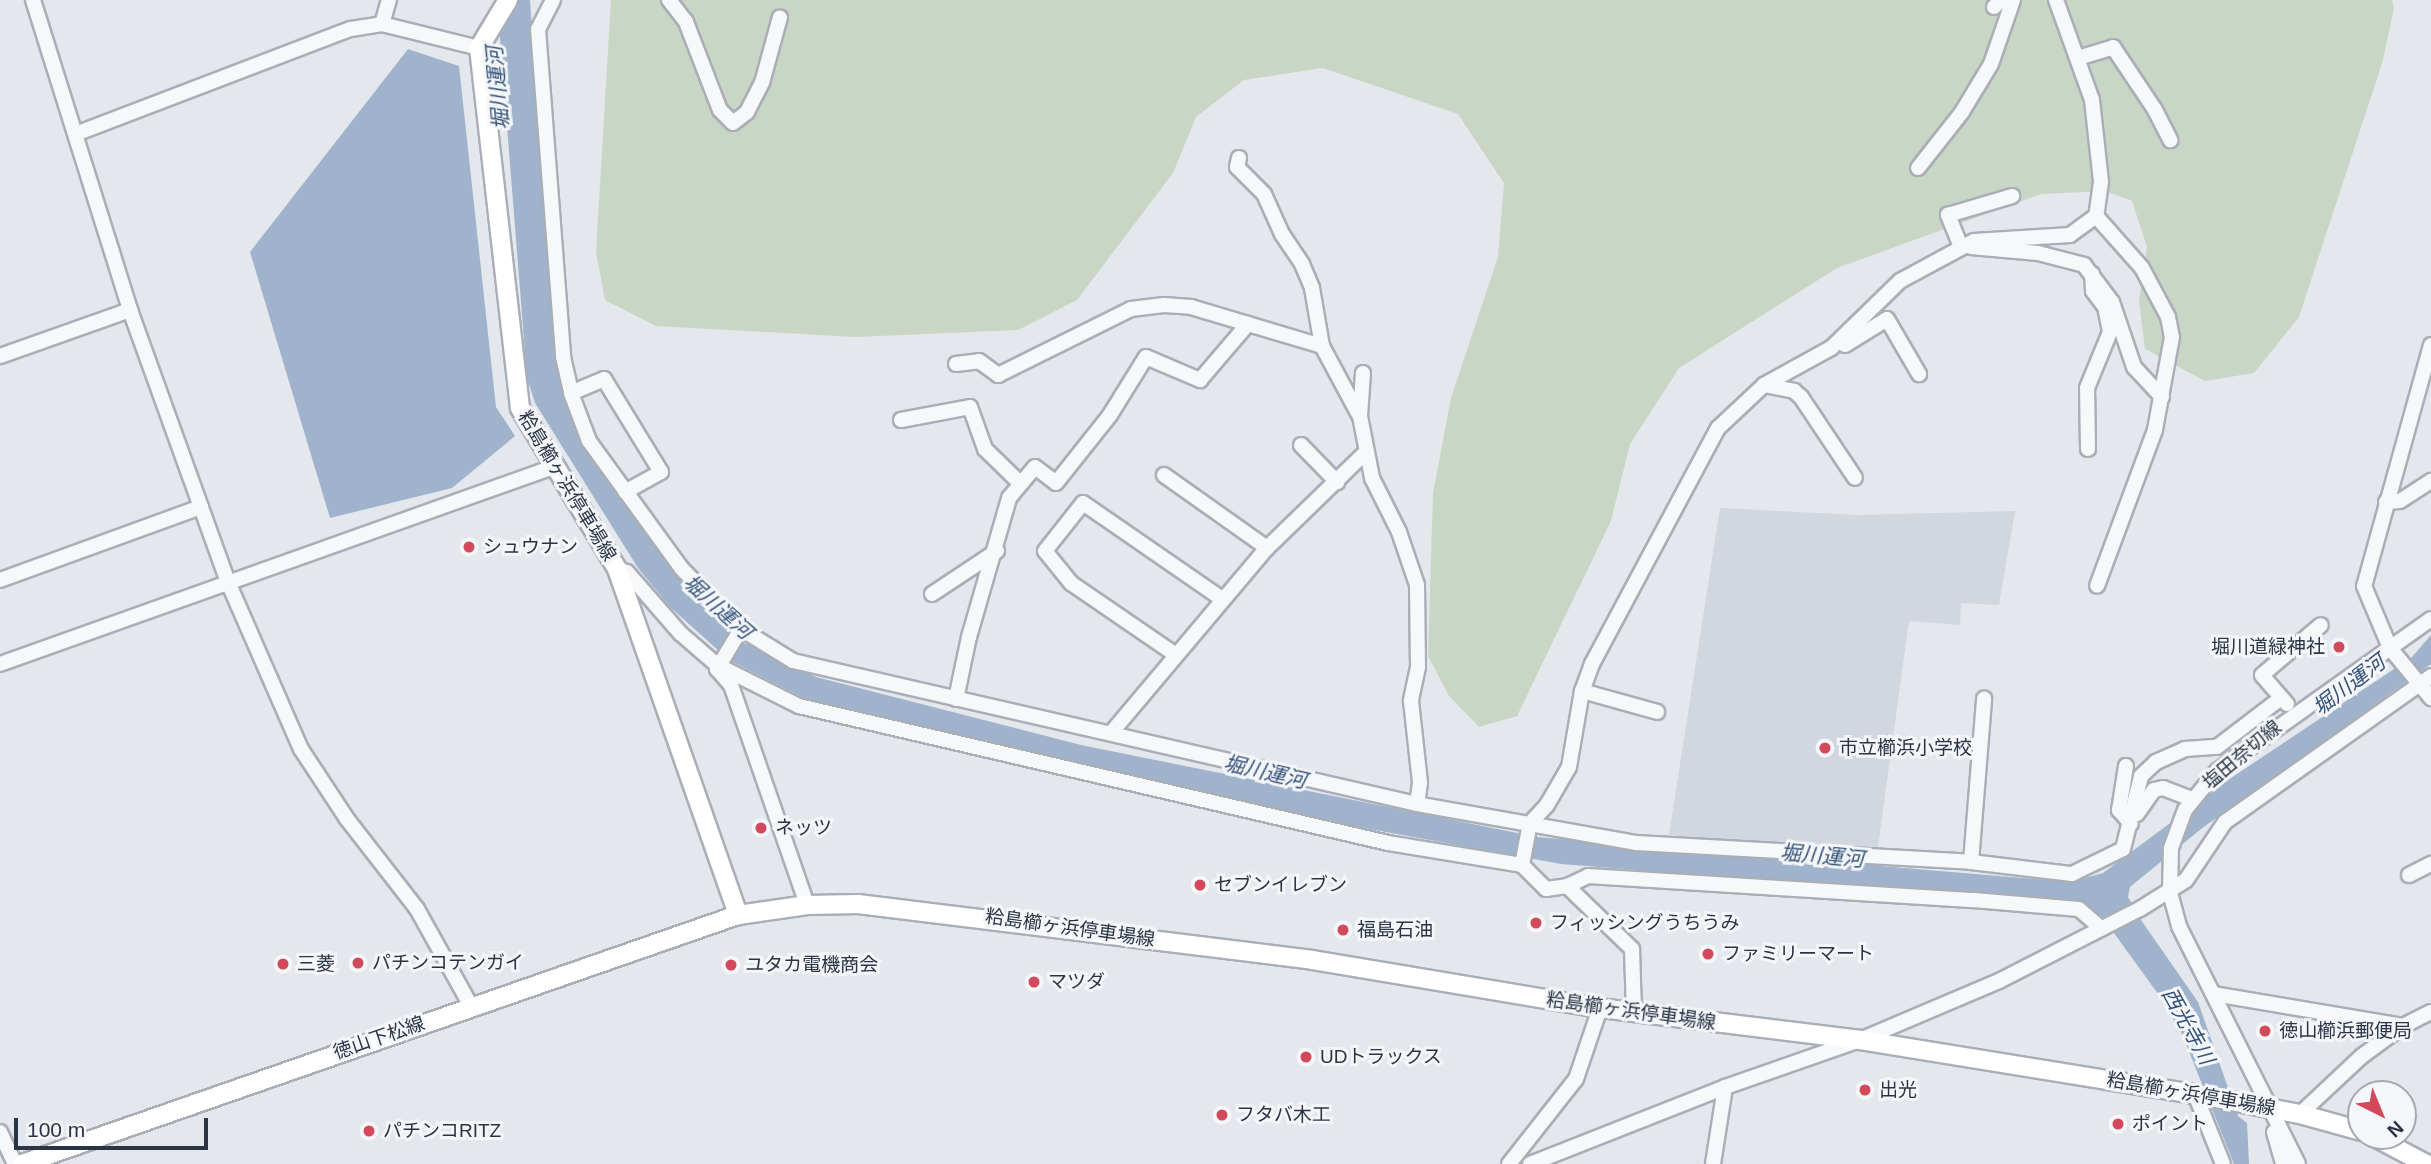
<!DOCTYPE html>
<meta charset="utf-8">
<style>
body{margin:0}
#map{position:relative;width:2431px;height:1164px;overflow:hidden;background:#e4e7ec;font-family:Arial,"Noto Sans JP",sans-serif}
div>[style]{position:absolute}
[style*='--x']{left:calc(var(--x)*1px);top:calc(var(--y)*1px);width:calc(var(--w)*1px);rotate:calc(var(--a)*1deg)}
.built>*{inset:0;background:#d2d6de}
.green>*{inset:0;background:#c9d6c5}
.water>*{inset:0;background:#9fb4cc}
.roads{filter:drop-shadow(2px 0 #a9aeb7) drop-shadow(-2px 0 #a9aeb7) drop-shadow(0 2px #a9aeb7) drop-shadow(0 -2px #a9aeb7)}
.minor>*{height:14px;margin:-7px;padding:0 7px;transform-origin:7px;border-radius:7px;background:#f7f8fa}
.major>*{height:18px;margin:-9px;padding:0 9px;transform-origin:9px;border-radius:9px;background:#fff}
.dots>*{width:19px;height:19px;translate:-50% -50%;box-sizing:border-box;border:4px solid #f4f6f9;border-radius:50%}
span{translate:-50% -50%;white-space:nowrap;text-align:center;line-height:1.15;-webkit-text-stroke:6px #f4f6f9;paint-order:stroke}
.street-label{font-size:19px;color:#2b3445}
.poi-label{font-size:19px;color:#2b3445}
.left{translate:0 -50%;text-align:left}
.right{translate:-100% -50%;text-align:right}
.water-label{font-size:21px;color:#34527a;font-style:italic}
.north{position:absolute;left:2347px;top:1080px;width:70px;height:70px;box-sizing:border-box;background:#f4f6f9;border:2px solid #a4a8b1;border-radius:50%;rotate:137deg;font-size:19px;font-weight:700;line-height:28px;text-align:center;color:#2b3445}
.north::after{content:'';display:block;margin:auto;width:24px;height:32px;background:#d1495b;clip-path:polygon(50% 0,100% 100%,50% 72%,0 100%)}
.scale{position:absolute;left:14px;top:1118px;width:194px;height:32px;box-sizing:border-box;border:4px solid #2b3445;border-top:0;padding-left:9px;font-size:21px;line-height:24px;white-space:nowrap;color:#2b3445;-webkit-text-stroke:5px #f4f6f9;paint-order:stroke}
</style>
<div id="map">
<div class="built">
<div style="clip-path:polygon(1720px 508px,1857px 515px,2015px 511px,1999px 605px,1961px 603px,1960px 625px,1909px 621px,1877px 854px,1669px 835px)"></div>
</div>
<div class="green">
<div style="clip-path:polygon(611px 0,2392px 0,2394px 8px,2383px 60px,2299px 317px,2254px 373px,2205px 381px,2145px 349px,2139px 301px,2147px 247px,2132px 201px,2106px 191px,2041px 194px,1837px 268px,1679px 368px,1630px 444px,1611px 521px,1517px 716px,1479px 727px,1449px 696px,1428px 656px,1433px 493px,1451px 398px,1498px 257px,1504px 183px,1458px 114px,1323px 68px,1244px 80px,1196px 117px,1173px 173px,1077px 300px,1018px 330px,856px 337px,656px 326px,605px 300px,596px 252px)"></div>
</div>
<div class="water">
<div style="clip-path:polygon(497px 0,530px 0,556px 363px,584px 441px,650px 541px,711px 613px,744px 643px,816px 677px,1081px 745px,1537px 837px,2071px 882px,2103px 873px,2228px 780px,2412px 657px,2431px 635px,2431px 664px,2201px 829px,2130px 887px,2128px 897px,2141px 920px,2198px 1002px,2238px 1116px,2247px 1123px,2249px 1164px,2234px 1164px,2182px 1034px,2161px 998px,2103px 918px,2085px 905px,1561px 864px,1298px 816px,824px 708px,729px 660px,670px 607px,638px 568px,535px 403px,527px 378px)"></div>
<div style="clip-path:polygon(408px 49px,459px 66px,496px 407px,515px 436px,452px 488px,330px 518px,250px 252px)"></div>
</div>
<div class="roads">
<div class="minor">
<div style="--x:33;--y:0;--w:325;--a:72.6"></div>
<div style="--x:130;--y:310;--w:289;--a:70.2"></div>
<div style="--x:228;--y:582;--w:182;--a:66.4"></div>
<div style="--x:301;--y:749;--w:84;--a:56.7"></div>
<div style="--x:347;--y:819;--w:114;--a:52.1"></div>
<div style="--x:417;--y:909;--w:111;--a:60.9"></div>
<div style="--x:553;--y:0;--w:33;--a:117"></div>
<div style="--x:538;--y:29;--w:329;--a:85.6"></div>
<div style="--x:563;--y:357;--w:37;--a:77"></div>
<div style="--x:571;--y:393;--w:51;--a:69.4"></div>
<div style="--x:589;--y:441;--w:158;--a:54"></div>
<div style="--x:682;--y:569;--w:84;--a:45.5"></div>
<div style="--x:741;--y:629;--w:61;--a:31.6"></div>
<div style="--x:793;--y:661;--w:640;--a:12.91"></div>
<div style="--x:1417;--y:804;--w:222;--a:10.1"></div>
<div style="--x:1636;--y:843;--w:336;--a:3.2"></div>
<div style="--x:1971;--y:862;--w:102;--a:6.8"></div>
<div style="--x:2072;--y:874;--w:57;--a:-26.1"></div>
<div style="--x:2123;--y:849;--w:75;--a:-76.1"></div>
<div style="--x:2141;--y:776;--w:21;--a:-43"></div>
<div style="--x:2156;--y:762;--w:32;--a:-24"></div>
<div style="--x:2185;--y:749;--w:32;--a:-4"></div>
<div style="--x:2217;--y:747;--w:81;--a:-37.4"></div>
<div style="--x:669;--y:0;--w:28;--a:52"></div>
<div style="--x:686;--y:22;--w:94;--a:68.9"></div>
<div style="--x:720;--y:110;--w:18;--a:45"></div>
<div style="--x:733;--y:123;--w:18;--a:-38"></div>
<div style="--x:747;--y:112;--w:33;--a:-63"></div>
<div style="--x:762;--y:83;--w:68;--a:-74.7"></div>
<div style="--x:2056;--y:0;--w:106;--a:70.2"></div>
<div style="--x:2092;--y:100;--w:82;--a:83.7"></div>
<div style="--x:2101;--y:182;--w:34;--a:98"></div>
<div style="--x:2096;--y:216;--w:32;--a:144"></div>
<div style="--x:2070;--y:235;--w:96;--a:176.4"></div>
<div style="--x:1974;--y:241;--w:84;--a:151.6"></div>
<div style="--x:1900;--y:281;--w:96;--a:135.8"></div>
<div style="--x:1831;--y:348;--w:77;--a:151.1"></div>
<div style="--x:1764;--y:385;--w:63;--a:136.9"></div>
<div style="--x:1718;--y:428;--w:268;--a:118.1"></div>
<div style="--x:1592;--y:664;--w:29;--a:110"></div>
<div style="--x:1582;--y:691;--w:77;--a:99.7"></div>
<div style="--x:1569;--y:767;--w:44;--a:120.1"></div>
<div style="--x:1547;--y:805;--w:25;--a:133"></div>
<div style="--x:1530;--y:823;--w:43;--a:100.8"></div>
<div style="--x:1522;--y:865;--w:34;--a:45"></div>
<div style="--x:1546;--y:889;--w:21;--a:-8"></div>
<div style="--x:1567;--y:886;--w:23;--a:-25"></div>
<div style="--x:1588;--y:876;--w:387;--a:3.6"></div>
<div style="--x:1974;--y:900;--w:105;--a:4.9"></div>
<div style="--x:2079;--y:909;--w:30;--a:41"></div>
<div style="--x:1994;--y:7;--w:10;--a:-45"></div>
<div style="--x:382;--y:24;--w:25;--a:-74"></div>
<div style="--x:2078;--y:58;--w:37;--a:-17"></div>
<div style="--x:2113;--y:47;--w:76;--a:56.3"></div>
<div style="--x:2155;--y:110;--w:34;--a:63"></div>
<div style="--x:78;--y:133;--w:292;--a:-20.9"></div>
<div style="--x:351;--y:29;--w:31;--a:-9"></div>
<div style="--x:382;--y:24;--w:100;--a:13.9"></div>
<div style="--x:1239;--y:158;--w:9;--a:103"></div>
<div style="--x:1237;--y:167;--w:38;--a:45"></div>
<div style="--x:1264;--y:194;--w:44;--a:65.8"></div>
<div style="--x:1282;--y:234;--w:36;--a:56"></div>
<div style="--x:1302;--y:264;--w:26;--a:67"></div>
<div style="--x:1312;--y:288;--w:59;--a:80.2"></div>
<div style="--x:1322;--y:346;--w:78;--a:61.8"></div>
<div style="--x:1918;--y:168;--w:71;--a:-51.8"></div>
<div style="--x:1962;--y:112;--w:56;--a:-58.9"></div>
<div style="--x:1991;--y:64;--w:68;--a:-71"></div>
<div style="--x:2096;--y:216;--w:69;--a:48.5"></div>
<div style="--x:2142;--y:268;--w:55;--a:62"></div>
<div style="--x:2168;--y:317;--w:20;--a:79"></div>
<div style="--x:2172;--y:337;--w:95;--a:100.4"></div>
<div style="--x:2155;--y:430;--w:166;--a:110.4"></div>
<div style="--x:1961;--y:247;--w:35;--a:-112"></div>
<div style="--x:1948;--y:215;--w:67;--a:-16.5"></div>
<div style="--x:1971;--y:247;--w:67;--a:5.1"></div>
<div style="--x:2038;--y:253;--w:48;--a:14.6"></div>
<div style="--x:2084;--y:265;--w:46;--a:52.9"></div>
<div style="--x:2112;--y:302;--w:69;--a:71.3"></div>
<div style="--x:2134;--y:367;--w:41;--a:47"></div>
<div style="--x:1845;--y:345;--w:49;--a:-31.8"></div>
<div style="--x:1887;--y:319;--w:64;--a:59.8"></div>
<div style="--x:2431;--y:345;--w:250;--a:105.5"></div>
<div style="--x:2364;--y:586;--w:67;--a:67.2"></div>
<div style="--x:2390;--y:648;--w:65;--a:50.6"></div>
<div style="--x:0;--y:356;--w:138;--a:-19.5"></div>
<div style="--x:956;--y:364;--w:23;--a:-7"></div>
<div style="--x:979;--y:361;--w:24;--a:36"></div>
<div style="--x:998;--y:375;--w:148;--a:-26.4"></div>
<div style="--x:1131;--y:309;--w:33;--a:-7"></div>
<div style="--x:1164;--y:305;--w:27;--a:4"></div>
<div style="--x:1191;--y:307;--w:137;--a:16.6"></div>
<div style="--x:1363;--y:373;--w:43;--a:94"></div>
<div style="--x:1360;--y:416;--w:63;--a:79"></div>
<div style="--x:1372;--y:478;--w:60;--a:63.4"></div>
<div style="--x:1399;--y:532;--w:56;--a:71.2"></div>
<div style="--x:1417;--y:585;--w:82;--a:89.3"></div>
<div style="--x:1418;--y:667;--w:35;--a:102"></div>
<div style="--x:1411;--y:701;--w:82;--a:83.7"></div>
<div style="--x:1420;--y:783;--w:21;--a:98"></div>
<div style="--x:1764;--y:385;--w:31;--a:11"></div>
<div style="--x:1794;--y:391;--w:9;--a:41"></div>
<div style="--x:1801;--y:397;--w:97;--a:56.3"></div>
<div style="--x:571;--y:393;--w:36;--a:-23"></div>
<div style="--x:604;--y:379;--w:109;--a:58.5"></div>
<div style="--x:661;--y:472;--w:41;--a:150.9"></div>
<div style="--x:901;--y:420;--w:70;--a:-10.7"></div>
<div style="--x:970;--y:407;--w:45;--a:70.3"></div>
<div style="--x:985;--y:449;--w:50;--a:44.2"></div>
<div style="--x:1301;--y:445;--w:52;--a:45.8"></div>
<div style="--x:2088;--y:449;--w:61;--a:-90.9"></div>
<div style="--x:2087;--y:388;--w:61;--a:-67.7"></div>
<div style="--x:2110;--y:332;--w:25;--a:-101"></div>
<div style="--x:2105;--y:307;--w:20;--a:-127"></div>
<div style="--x:2093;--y:291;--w:17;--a:-93"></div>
<div style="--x:1164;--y:475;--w:126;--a:35.3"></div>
<div style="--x:2386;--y:502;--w:14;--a:-4"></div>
<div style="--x:2400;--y:501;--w:37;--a:-33"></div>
<div style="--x:617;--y:569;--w:10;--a:17"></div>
<div style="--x:627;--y:572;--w:81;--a:49"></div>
<div style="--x:680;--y:633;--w:49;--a:40.9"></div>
<div style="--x:717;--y:665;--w:92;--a:26.6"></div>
<div style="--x:799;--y:706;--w:605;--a:13.09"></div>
<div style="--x:1388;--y:843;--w:136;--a:9.3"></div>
<div style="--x:0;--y:580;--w:214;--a:-20"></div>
<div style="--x:932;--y:594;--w:78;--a:-33.5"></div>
<div style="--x:741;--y:629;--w:47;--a:121"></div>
<div style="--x:717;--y:669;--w:21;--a:49"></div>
<div style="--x:731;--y:685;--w:233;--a:70.9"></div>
<div style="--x:1176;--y:655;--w:127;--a:-145.6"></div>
<div style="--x:1071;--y:583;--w:41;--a:-129.1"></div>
<div style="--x:1045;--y:551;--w:61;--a:-51.6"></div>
<div style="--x:1083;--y:503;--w:169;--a:34.6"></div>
<div style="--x:0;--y:664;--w:590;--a:-19.6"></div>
<div style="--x:1582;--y:691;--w:78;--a:15.6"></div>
<div style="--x:956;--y:699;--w:63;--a:-78.2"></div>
<div style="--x:969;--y:637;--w:145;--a:-73.9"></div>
<div style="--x:1009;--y:498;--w:40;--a:-50"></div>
<div style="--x:1035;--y:467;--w:26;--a:37"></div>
<div style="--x:1056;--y:483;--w:87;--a:-51.5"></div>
<div style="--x:1110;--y:415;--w:68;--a:-58.2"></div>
<div style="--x:1146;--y:357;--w:59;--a:23.1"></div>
<div style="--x:1200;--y:380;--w:74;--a:-49.4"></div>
<div style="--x:2287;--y:704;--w:38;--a:-131"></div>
<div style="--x:2262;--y:675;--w:77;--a:-40.3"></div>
<div style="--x:1111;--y:733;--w:242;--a:-49.9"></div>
<div style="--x:1267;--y:548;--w:138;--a:-44.1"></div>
<div style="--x:2126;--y:766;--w:45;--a:99"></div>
<div style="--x:2119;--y:810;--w:18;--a:49"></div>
<div style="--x:2137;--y:814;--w:29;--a:-55"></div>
<div style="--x:2154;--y:790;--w:9;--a:-13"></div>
<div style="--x:2163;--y:788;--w:31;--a:21"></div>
<div style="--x:1971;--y:862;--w:164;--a:-85.4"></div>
<div style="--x:2409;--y:875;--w:25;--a:-27"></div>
<div style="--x:1567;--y:886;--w:91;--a:44.1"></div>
<div style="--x:1632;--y:949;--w:64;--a:88.2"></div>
<div style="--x:2214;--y:994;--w:192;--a:9.6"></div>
<div style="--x:2195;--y:1094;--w:75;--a:68.2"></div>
<div style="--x:2300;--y:1114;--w:85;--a:-43.1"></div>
<div style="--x:2362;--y:1056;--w:51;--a:-36.2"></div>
<div style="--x:2403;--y:1026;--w:31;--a:-27"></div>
<div style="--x:0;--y:1132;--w:35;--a:65"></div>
<div style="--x:2274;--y:1132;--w:33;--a:74"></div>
<div style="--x:1509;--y:1164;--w:108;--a:-51.8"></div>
<div style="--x:1576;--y:1079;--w:75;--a:-71.3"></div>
<div style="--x:1530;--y:1164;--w:210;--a:-21.5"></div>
<div style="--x:1725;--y:1087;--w:143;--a:-19.2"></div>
<div style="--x:1860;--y:1040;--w:151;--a:-23"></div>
<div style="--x:1999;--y:981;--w:158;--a:-27.1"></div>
<div style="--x:2140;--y:909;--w:54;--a:-32.2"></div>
<div style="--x:2186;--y:880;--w:70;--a:-56.1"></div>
<div style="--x:2225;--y:822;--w:252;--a:-35.3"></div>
<div style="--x:1713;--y:1164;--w:78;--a:-81.1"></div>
<div style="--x:2298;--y:1164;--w:266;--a:-116.6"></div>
<div style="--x:2179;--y:926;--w:35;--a:-105"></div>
<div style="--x:2170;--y:892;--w:44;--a:-88.7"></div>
<div style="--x:2171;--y:848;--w:40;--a:-69.8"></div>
<div style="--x:2185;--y:810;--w:50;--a:-50.6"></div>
<div style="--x:2217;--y:771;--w:262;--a:-35.4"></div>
</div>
<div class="major">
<div style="--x:508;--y:0;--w:56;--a:121.1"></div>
<div style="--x:479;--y:48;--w:362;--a:83.5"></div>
<div style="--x:520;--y:408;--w:188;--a:58.9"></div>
<div style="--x:617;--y:569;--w:367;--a:70.7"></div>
<div style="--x:2373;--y:1136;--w:60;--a:27.8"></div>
<div style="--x:22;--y:1164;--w:758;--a:-19.18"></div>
<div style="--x:738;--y:915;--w:70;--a:-8.2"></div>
<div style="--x:807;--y:905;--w:51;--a:-1.1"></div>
<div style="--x:858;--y:904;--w:458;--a:7"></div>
<div style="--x:1313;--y:960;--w:291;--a:9.5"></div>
<div style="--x:1600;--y:1008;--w:262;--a:7"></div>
<div style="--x:1860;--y:1040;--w:339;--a:9.2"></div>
<div style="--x:2195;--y:1094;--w:107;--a:10.8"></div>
<div style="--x:2300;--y:1114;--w:63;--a:15.6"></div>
</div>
</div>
<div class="dots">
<div style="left:469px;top:547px;background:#d1495b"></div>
<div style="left:2339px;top:647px;background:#d1495b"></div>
<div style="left:1825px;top:748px;background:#d1495b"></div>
<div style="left:761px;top:828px;background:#d1495b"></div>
<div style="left:1200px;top:885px;background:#d1495b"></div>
<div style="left:1536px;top:923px;background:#d1495b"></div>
<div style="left:1343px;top:930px;background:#d1495b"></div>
<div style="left:1708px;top:954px;background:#d1495b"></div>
<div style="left:358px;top:963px;background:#d1495b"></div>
<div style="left:283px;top:964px;background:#d1495b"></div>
<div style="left:731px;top:965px;background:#d1495b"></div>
<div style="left:1034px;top:982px;background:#d1495b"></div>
<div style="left:2265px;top:1031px;background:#d1495b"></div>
<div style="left:1306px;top:1057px;background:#d1495b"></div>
<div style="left:1865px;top:1090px;background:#d1495b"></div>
<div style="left:1222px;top:1115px;background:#d1495b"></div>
<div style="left:2118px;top:1124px;background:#d1495b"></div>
<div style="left:369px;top:1131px;background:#d1495b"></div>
</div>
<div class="street-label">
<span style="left:567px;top:486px;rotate:59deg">粭島櫛ヶ浜停車場線</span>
<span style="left:2242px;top:755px;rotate:-40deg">塩田奈切線</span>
<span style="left:1070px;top:928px;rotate:8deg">粭島櫛ヶ浜停車場線</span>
<span style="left:1631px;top:1011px;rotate:8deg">粭島櫛ヶ浜停車場線</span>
<span style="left:379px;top:1038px;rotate:-19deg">徳山下松線</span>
<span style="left:2191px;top:1094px;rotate:10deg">粭島櫛ヶ浜停車場線</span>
</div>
<div class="poi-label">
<span class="left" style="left:483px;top:547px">シュウナン</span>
<span class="right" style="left:2325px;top:647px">堀川道緑神社</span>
<span class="left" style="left:1839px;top:748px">市立櫛浜小学校</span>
<span class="left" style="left:775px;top:828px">ネッツ</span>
<span class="left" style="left:1214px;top:885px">セブンイレブン</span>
<span class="left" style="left:1550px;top:923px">フィッシングうちうみ</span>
<span class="left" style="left:1357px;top:930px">福島石油</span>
<span class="left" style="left:1722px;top:954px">ファミリーマート</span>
<span class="left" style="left:372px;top:963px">パチンコテンガイ</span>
<span class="left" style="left:297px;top:964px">三菱</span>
<span class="left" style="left:745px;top:965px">ユタカ電機商会</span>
<span class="left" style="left:1048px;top:982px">マツダ</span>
<span class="left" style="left:2279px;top:1031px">徳山櫛浜郵便局</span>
<span class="left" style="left:1320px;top:1057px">UDトラックス</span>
<span class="left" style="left:1879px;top:1090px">出光</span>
<span class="left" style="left:1236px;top:1115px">フタバ木工</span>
<span class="left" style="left:2132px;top:1124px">ポイント</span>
<span class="left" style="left:383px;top:1131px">パチンコRITZ</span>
</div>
<div class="water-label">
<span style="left:498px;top:88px;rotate:-95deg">堀川運河</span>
<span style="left:718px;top:607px;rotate:42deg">堀川運河</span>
<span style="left:2349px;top:685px;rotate:-37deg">堀川運河</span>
<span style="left:1265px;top:772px;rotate:13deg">堀川運河</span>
<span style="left:1822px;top:856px;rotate:5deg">堀川運河</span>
<span style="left:2188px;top:1026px;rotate:61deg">西光寺川</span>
</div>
<div class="north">N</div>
<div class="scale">100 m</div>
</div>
